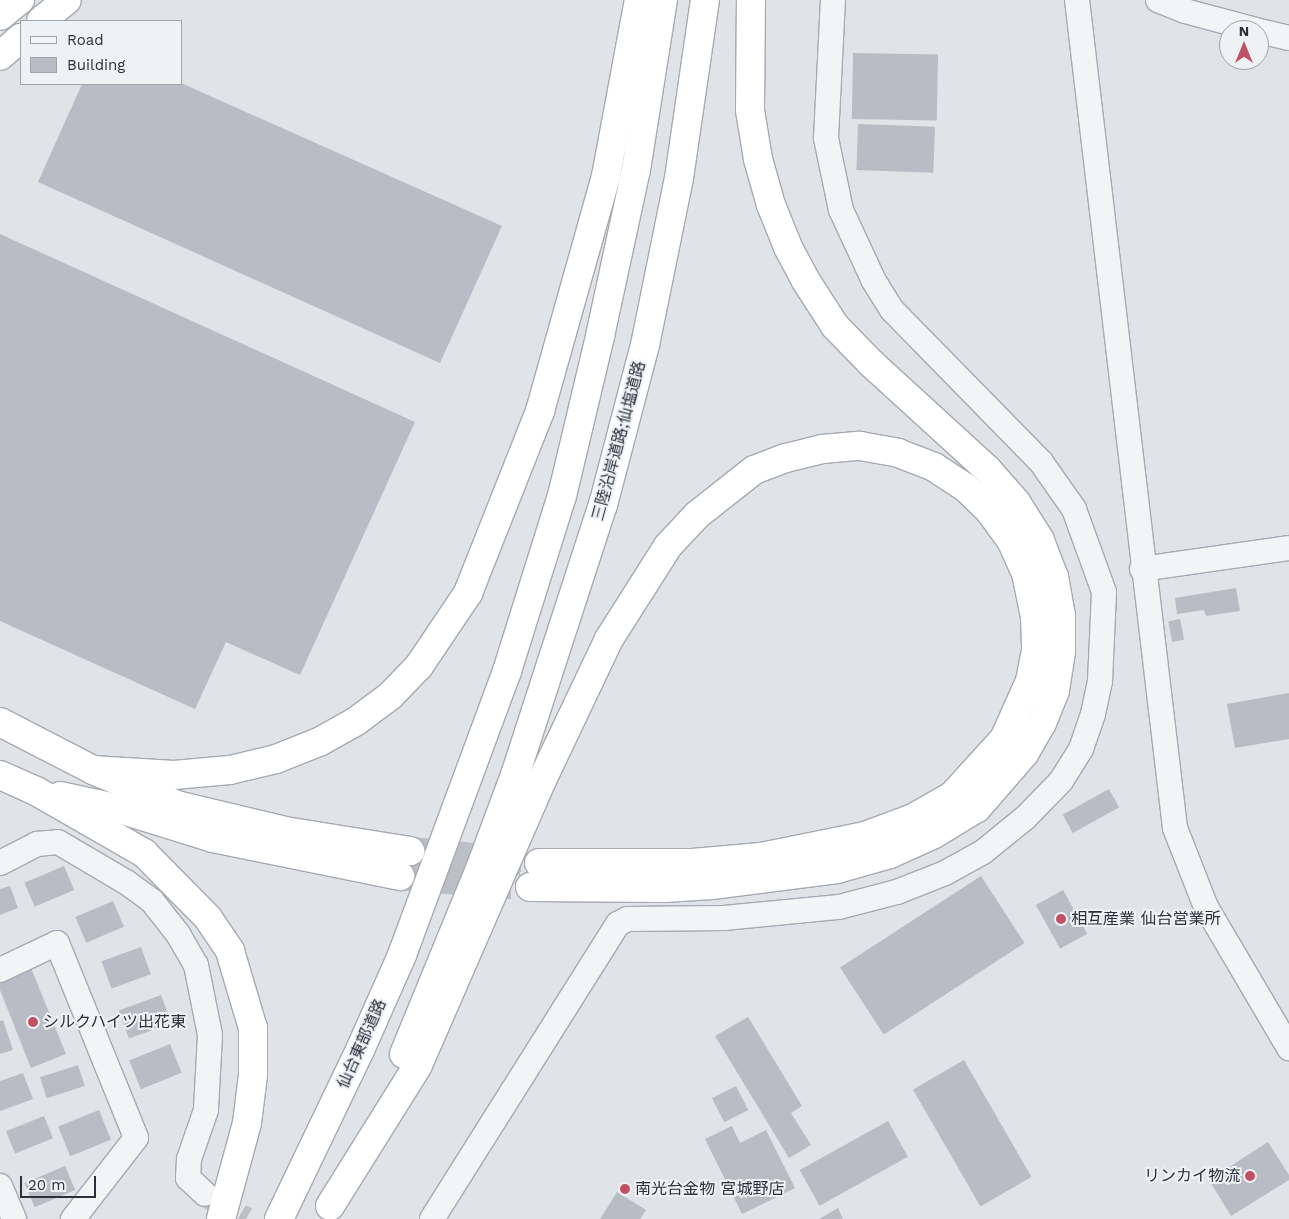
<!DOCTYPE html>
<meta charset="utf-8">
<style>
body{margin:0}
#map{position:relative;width:1289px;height:1219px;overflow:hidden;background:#e0e3e8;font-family:"Work Sans","Noto Sans JP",sans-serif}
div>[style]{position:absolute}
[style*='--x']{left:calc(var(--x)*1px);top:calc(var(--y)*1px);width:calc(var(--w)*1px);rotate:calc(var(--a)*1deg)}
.building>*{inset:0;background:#b8bcc4;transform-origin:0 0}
.street-tunnel>*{height:24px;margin-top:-12px;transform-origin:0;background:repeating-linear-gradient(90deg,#bcbfc6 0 24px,transparent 0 36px)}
.highway-tunnel>*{height:28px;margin-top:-14px;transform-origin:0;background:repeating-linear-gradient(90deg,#bcbfc6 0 28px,transparent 0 42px)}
.roads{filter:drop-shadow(1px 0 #a6aab1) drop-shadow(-1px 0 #a6aab1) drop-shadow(0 1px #a6aab1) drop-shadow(0 -1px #a6aab1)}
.street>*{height:24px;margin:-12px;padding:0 12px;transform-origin:12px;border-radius:12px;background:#f2f4f6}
.highway>*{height:28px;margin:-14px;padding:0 14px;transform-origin:14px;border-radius:14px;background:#fff}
.dots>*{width:14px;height:14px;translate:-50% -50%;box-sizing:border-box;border:2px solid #eff2f5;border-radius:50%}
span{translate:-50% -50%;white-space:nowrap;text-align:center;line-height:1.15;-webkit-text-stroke:4px #eff2f5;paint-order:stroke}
.street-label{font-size:16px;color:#2a313d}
.poi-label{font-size:16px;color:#2a313d}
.left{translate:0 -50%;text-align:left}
.right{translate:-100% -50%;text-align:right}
.legend{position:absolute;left:20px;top:20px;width:162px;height:65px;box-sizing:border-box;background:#eff2f5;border:1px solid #a0a5ab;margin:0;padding:6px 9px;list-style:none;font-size:15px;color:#2a313d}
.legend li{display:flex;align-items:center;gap:10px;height:25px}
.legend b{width:25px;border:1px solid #a0a5ab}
.north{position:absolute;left:1219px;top:20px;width:50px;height:50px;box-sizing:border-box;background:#eff2f5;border:1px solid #a0a5ab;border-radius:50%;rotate:0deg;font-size:14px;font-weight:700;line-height:20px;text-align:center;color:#2a313d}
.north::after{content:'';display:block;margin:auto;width:18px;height:22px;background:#c25063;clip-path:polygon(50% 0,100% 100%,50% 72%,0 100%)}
.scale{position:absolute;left:20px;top:1176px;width:76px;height:22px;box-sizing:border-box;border:2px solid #2a313d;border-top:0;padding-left:6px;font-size:15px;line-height:18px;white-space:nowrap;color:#2a313d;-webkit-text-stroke:4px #eff2f5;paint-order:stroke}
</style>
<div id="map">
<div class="building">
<div style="left:853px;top:53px;width:85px;height:66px;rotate:1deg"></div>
<div style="clip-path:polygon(181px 83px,502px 226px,440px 363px,38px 182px,82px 84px)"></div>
<div style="left:858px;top:124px;width:77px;height:46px;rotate:2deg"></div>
<div style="clip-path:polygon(0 234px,415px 422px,300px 675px,226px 642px,195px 709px,0 621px)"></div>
<div style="clip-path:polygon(1236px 588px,1240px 611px,1206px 616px,1204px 610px,1177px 614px,1175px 598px)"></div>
<div style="left:1180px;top:619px;width:21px;height:12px;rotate:79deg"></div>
<div style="clip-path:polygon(1289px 693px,1289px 739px,1235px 748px,1227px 704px)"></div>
<div style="left:1109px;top:789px;width:21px;height:53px;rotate:61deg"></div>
<div style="left:64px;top:866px;width:26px;height:43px;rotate:67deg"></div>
<div style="left:981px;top:876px;width:80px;height:168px;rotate:57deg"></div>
<div style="clip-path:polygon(10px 886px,18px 908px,0 915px,0 889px)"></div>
<div style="left:1063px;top:890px;width:50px;height:31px;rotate:61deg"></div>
<div style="left:113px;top:901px;width:28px;height:41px;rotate:67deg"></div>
<div style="left:141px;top:947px;width:29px;height:42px;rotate:70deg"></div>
<div style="clip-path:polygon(31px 968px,66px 1054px,31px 1068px,0 990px,0 980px)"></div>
<div style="left:161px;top:995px;width:30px;height:45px;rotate:70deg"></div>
<div style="clip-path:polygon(748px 1017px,802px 1106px,791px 1113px,811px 1145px,789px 1158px,715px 1036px)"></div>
<div style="clip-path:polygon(3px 1020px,13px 1050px,0 1054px,0 1021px)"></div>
<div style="left:170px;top:1044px;width:31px;height:44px;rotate:68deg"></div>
<div style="left:964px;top:1060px;width:135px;height:59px;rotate:60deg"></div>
<div style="left:78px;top:1065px;width:22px;height:40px;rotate:72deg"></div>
<div style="clip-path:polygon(23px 1073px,33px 1099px,0 1111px,0 1081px)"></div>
<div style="left:736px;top:1086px;width:27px;height:27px;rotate:63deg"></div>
<div style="left:99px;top:1110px;width:32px;height:44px;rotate:68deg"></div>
<div style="left:44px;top:1116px;width:24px;height:41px;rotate:68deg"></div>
<div style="left:888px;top:1121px;width:41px;height:101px;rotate:61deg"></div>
<div style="clip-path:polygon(732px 1126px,740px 1143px,766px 1130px,795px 1188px,742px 1214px,705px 1139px)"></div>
<div style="clip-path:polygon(1268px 1142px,1289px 1175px,1289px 1180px,1231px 1216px,1209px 1180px)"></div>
<div style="left:65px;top:1166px;width:26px;height:44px;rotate:67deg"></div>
<div style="clip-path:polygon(617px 1192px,646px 1210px,640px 1219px,600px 1219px)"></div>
<div style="clip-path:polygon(838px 1208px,843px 1219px,819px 1219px)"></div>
</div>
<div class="street-tunnel">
<div style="--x:209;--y:1197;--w:43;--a:30.7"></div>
</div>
<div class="highway-tunnel">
<div style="--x:410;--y:851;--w:130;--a:5.3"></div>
<div style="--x:400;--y:876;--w:130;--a:4.8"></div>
</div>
<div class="roads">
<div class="street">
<div style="--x:1077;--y:0;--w:834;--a:83.25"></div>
<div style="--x:1175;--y:828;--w:85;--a:68.6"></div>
<div style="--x:1206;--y:907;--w:164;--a:59.5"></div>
<div style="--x:1158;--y:0;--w:29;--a:22"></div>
<div style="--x:1185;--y:11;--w:73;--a:15"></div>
<div style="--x:1259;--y:31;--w:31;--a:13"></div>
<div style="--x:1142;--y:569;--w:148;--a:-8.1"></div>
<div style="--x:0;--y:863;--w:42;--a:-27.2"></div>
<div style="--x:37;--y:844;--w:21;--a:-5"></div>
<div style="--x:58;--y:842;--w:79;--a:30.5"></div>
<div style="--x:126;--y:882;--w:32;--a:36"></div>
<div style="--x:152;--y:901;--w:42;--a:51.8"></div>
<div style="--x:178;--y:934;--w:36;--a:60"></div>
<div style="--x:196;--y:965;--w:71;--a:78.7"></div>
<div style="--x:210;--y:1035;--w:75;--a:93.1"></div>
<div style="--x:206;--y:1110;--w:52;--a:109.1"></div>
<div style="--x:189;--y:1159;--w:19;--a:93"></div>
<div style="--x:188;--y:1178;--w:23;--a:43"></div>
<div style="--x:0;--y:970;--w:63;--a:-25.3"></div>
<div style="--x:57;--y:943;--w:210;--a:67.9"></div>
<div style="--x:136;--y:1138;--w:103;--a:127.9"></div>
<div style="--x:0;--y:1186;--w:36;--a:67"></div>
<div style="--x:432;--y:1219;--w:349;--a:-57.8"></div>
<div style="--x:618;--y:924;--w:10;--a:-29"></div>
<div style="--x:627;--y:919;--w:97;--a:-0.6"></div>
<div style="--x:724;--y:918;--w:116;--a:-5.5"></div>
<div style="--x:839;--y:907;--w:60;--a:-14.5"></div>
<div style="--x:897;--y:892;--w:52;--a:-21.6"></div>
<div style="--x:945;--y:873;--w:43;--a:-28.9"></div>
<div style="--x:983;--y:852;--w:55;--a:-39.1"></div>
<div style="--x:1026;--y:817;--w:50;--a:-45.8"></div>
<div style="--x:1061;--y:781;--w:38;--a:-58"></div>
<div style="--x:1081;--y:749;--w:37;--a:-71"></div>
<div style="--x:1093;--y:714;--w:34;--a:-78"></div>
<div style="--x:1100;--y:681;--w:89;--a:-87.4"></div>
<div style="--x:1104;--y:592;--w:88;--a:-109.9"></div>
<div style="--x:1074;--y:509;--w:57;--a:-125.1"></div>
<div style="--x:1041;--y:462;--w:213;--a:-134.4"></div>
<div style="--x:892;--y:310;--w:36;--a:-122"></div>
<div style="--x:873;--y:279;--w:76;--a:-114.9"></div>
<div style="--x:841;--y:210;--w:74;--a:-101.8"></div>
<div style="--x:826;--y:138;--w:138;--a:-87.1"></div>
</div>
<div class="highway">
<div style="--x:0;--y:16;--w:26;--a:-39"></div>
<div style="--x:41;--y:21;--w:33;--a:-39"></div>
<div style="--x:0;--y:56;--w:28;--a:-41"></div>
<div style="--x:0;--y:722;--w:105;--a:27.3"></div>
<div style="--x:93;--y:770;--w:91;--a:22.6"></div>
<div style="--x:177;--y:805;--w:111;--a:13.5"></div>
<div style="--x:285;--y:831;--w:127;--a:9.1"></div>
<div style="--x:93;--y:770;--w:81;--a:3.5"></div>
<div style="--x:174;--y:775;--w:56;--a:-5.1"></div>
<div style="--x:230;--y:770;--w:47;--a:-13.4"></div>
<div style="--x:276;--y:759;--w:46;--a:-21.6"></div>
<div style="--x:319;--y:742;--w:41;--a:-29.1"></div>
<div style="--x:355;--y:722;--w:44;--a:-36.6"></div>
<div style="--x:390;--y:696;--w:42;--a:-46"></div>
<div style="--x:419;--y:666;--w:88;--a:-56.1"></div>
<div style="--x:468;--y:593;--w:196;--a:-68.4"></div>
<div style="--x:540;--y:411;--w:244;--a:-74.3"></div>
<div style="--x:606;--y:176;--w:179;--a:-79.4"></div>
<div style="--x:0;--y:775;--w:39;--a:24"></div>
<div style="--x:36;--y:791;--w:125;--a:29.9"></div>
<div style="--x:144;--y:853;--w:91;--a:45.4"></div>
<div style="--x:208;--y:918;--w:40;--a:56"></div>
<div style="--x:230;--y:951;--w:80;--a:73.4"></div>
<div style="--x:253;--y:1028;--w:47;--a:90"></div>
<div style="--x:253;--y:1075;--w:48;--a:97.1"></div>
<div style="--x:247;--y:1123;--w:99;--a:105.2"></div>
<div style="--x:60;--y:796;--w:57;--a:12.1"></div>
<div style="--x:116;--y:808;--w:102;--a:17.2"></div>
<div style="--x:213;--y:838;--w:191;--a:11.5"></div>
<div style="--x:530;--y:887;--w:135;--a:0.4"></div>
<div style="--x:665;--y:888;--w:47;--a:-3.7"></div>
<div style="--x:712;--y:885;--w:126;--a:-7.3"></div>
<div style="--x:837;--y:869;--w:55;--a:-15.8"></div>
<div style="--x:890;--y:854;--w:48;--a:-24.4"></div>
<div style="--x:934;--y:834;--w:50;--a:-31.2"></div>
<div style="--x:977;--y:808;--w:72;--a:-49"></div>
<div style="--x:1024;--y:754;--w:36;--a:-60"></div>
<div style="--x:1042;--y:723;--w:35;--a:-68"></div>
<div style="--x:1055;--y:690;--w:39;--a:-81"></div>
<div style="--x:1061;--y:651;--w:35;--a:-90"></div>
<div style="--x:1061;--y:616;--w:40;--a:-100"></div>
<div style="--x:1054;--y:577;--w:40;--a:-111"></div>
<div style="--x:1040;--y:540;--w:45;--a:-122.3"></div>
<div style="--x:1016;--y:502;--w:44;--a:-131.3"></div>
<div style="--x:987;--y:469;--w:157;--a:-137.6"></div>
<div style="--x:871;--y:363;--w:52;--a:-134.2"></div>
<div style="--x:835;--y:326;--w:54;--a:-122.8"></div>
<div style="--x:806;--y:281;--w:38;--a:-118"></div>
<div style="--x:788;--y:247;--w:45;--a:-112"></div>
<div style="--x:771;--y:205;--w:48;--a:-105.8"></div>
<div style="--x:758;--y:159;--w:50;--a:-99.3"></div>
<div style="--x:750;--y:110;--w:110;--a:-89.5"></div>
<div style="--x:404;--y:1054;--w:200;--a:-67.7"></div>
<div style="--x:480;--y:869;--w:103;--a:-69.6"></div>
<div style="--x:516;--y:772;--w:281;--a:-72"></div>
<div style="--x:603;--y:505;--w:165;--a:-75.3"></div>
<div style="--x:645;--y:345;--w:170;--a:-78.5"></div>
<div style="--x:679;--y:178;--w:180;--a:-81.7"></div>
<div style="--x:330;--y:1206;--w:166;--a:-58"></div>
<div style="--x:418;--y:1065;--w:311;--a:-66.5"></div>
<div style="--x:542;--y:780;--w:156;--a:-64.6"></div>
<div style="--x:609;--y:639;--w:110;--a:-57.6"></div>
<div style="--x:668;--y:546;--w:42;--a:-46.9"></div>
<div style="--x:697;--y:515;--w:73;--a:-38.3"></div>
<div style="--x:754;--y:470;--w:34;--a:-21"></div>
<div style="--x:786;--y:458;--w:37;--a:-14"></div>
<div style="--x:822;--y:449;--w:38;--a:-5"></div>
<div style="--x:860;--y:446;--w:39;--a:10"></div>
<div style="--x:898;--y:453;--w:39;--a:21"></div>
<div style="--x:934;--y:467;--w:37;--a:33"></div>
<div style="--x:965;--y:487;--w:33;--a:44"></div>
<div style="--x:989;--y:510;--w:37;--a:54"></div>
<div style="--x:1011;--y:540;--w:36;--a:66"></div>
<div style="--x:1026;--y:573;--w:45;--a:78.4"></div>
<div style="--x:1035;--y:617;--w:33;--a:88"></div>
<div style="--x:1036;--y:650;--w:32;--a:101"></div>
<div style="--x:1030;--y:681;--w:64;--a:114.1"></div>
<div style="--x:1004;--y:739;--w:77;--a:132.4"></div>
<div style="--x:952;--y:796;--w:45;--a:150.6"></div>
<div style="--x:913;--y:818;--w:51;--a:159.4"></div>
<div style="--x:865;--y:836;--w:106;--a:168.6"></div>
<div style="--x:761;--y:857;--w:69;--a:175"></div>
<div style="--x:692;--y:863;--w:153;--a:180"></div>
<div style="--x:279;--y:1219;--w:187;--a:-64.4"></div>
<div style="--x:360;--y:1050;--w:104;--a:-66.1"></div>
<div style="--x:402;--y:955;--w:303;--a:-69.7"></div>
<div style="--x:507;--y:671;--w:183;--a:-72.6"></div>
<div style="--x:562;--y:496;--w:164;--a:-76.6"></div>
<div style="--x:600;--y:336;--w:170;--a:-77.8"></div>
<div style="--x:636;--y:170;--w:172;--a:-81"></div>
</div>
</div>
<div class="dots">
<div style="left:1061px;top:919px;background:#c25063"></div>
<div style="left:33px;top:1022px;background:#c25063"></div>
<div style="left:1250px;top:1176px;background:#c25063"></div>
<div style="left:625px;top:1189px;background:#c25063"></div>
</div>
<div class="street-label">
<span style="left:619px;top:441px;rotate:-75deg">三陸沿岸道路;仙塩道路</span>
<span style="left:362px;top:1044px;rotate:-66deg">仙台東部道路</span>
</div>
<div class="poi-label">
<span class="left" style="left:1071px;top:919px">相互産業 仙台営業所</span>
<span class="left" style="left:43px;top:1022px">シルクハイツ出花東</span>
<span class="right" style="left:1240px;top:1176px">リンカイ物流</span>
<span class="left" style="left:635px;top:1189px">南光台金物 宮城野店</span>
</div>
<ul class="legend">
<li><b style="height:6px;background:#f2f4f6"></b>Road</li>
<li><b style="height:14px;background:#b8bcc4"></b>Building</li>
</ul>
<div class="north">N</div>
<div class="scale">20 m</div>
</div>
